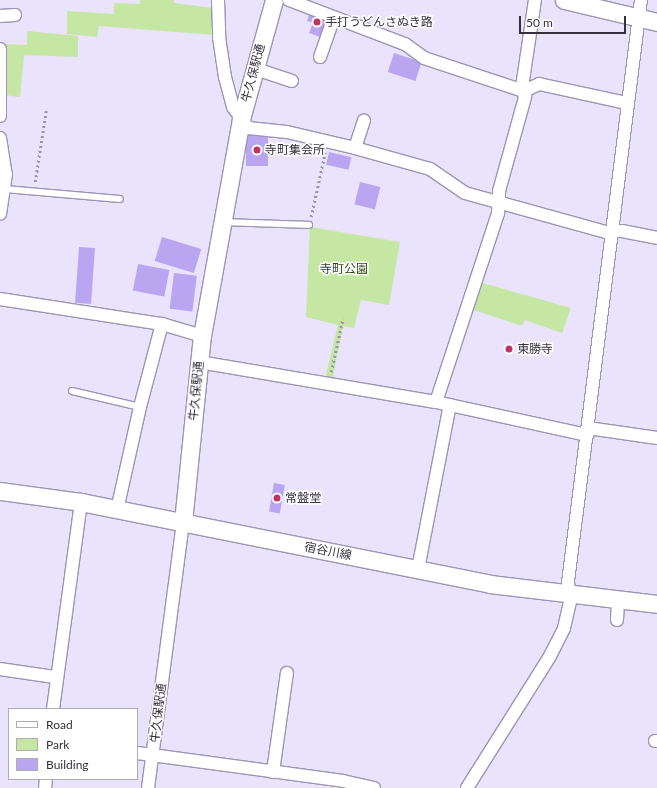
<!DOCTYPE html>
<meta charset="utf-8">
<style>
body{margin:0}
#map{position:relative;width:657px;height:788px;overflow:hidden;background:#e9e3fc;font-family:Lato,"Noto Sans JP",sans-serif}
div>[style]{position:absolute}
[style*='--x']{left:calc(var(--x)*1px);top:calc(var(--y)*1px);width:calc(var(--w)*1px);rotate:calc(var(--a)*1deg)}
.green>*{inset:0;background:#c6e6a4}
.building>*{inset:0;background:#baa5f1;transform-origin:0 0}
.path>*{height:2.5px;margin-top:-1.25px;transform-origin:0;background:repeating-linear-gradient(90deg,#9994a8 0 2px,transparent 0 5px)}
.roads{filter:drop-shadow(1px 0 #9c95b3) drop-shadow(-1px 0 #9c95b3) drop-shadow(0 1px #9c95b3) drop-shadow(0 -1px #9c95b3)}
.lane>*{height:6px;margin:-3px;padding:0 3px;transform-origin:3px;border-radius:3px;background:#fff}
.street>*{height:12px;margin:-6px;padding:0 6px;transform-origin:6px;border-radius:6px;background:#fff}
.secondary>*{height:17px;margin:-8.5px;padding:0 8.5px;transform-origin:8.5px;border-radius:8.5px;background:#fff}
.dots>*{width:11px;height:11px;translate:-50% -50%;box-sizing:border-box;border:2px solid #fff;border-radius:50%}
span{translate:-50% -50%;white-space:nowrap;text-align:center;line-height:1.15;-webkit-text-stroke:3px #fff;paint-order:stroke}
.poi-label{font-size:12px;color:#34313d}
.left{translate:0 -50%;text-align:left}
.street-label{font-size:12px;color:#34313d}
.park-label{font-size:12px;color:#314710}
.legend{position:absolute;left:8px;top:708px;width:130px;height:72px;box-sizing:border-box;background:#fff;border:1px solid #aeadb1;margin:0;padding:5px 7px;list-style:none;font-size:12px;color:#34313d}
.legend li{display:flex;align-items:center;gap:8px;height:20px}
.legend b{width:20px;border:1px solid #aeadb1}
.scale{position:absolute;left:519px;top:16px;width:107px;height:18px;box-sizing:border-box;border:2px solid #34313d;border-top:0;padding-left:5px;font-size:12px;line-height:14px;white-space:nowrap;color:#34313d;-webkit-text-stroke:3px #fff;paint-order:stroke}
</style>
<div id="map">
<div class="green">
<div style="clip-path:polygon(140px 0,174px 0,174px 3px,214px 8px,216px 35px,99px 26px,97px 37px,67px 34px,67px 11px,114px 14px,114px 3px,140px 4px)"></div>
<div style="clip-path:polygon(27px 31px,78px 36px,78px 57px,24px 55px,20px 97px,4px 95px,4px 44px,27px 45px)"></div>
<div style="clip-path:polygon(310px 227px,400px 242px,389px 305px,361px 300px,354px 328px,343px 326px,332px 381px,325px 379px,338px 325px,306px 317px)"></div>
<div style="clip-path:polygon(479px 282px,571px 308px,562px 333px,525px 320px,522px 326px,471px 309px)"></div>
</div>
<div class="building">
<div style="clip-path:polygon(310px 12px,327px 18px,320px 37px,309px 33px,313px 23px,307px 21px)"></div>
<div style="left:394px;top:53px;width:29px;height:20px;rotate:18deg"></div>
<div style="left:246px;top:134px;width:22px;height:32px"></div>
<div style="left:329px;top:152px;width:23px;height:13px;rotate:13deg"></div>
<div style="left:360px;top:182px;width:21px;height:23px;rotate:14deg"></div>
<div style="left:162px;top:237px;width:41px;height:25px;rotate:17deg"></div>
<div style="left:79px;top:247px;width:16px;height:56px;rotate:4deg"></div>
<div style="left:138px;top:264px;width:32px;height:27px;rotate:11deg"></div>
<div style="left:174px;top:273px;width:23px;height:36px;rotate:7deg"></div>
<div style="left:274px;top:483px;width:11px;height:29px;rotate:10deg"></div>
</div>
<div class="path">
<div style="--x:35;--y:182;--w:72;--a:-81.2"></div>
<div style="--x:311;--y:217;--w:66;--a:-77.7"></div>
<div style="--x:331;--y:372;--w:55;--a:-77.5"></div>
</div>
<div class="roads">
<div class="lane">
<div style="--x:5;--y:189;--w:115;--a:5"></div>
<div style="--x:224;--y:222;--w:85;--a:2"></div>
<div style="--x:72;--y:391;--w:70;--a:13.2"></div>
</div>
<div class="street">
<div style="--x:218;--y:0;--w:37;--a:88"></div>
<div style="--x:219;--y:37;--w:40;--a:81.5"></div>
<div style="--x:225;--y:77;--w:31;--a:75"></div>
<div style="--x:233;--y:107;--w:26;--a:54"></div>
<div style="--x:248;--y:128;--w:39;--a:6"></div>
<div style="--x:287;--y:132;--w:70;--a:13.2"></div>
<div style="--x:355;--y:148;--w:78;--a:15.6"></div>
<div style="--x:430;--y:169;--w:42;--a:34.4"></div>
<div style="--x:465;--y:193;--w:146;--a:15.5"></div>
<div style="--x:606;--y:232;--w:16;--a:-4"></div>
<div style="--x:622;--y:231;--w:36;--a:11"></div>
<div style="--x:289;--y:0;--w:124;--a:20.8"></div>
<div style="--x:405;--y:44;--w:24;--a:36"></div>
<div style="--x:424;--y:58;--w:105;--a:18.3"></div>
<div style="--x:524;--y:91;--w:17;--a:-25"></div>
<div style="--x:539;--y:84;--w:90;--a:12.2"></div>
<div style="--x:0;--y:16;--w:15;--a:-4"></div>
<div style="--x:0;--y:49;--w:67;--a:90"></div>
<div style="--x:320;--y:57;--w:42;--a:-70.7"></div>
<div style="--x:253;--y:68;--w:41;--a:18.4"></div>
<div style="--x:0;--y:138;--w:36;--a:81"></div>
<div style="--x:6;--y:174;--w:40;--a:98.5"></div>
<div style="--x:355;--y:148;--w:29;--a:-72"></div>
<div style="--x:0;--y:299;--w:164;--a:8.8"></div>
<div style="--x:162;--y:324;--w:42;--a:16.7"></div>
<div style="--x:199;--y:362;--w:240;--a:9.6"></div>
<div style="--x:436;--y:402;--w:155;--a:12.3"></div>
<div style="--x:436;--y:402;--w:199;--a:-71.8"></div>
<div style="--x:498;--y:213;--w:22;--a:-87"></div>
<div style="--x:499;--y:191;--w:98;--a:-74.5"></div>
<div style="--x:525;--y:97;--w:10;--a:-107"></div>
<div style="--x:522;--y:87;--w:88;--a:-81.5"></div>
<div style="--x:588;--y:428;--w:70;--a:8.2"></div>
<div style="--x:117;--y:510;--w:106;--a:-77.4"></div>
<div style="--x:140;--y:407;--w:86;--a:-75.2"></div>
<div style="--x:418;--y:569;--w:167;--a:-79"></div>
<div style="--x:617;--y:620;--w:19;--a:-87"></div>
<div style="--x:0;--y:669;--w:56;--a:8.3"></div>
<div style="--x:53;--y:709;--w:209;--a:-82.3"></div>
<div style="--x:655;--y:741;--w:2;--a:0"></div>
<div style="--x:137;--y:753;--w:208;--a:7.7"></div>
<div style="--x:343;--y:781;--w:32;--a:13"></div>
<div style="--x:273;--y:772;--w:100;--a:-82"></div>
<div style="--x:45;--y:788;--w:9;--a:-84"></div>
<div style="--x:148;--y:788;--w:268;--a:-82.5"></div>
<div style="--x:467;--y:788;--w:156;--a:-57.8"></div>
<div style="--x:550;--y:656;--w:31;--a:-63"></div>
<div style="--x:564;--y:628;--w:28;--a:-77"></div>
<div style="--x:570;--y:601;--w:19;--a:-96"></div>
<div style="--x:568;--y:582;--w:587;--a:-82.85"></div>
</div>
<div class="secondary">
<div style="--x:564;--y:0;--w:96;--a:13.3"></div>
<div style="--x:0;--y:491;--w:82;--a:7.7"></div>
<div style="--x:81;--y:502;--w:417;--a:11.3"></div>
<div style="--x:490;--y:584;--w:168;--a:6.8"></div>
<div style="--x:183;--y:522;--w:187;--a:-84.2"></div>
<div style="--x:202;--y:336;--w:220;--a:-79.8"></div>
<div style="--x:241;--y:119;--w:123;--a:-74.5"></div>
</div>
</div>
<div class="dots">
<div style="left:317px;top:22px;background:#bf3367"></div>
<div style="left:257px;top:150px;background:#bf3367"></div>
<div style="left:509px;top:349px;background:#bf3367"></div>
<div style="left:277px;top:498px;background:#bf3367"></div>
</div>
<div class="poi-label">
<span class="left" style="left:325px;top:22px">手打うどんさぬき路</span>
<span class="left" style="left:265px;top:150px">寺町集会所</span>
<span class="left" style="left:517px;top:349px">東勝寺</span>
<span class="left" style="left:285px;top:498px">常盤堂</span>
</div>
<div class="street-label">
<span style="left:253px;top:73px;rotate:-75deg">牛久保駅通</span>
<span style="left:196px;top:391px;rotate:-84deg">牛久保駅通</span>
<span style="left:328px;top:551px;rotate:11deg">宿谷川線</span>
<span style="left:158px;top:713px;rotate:-83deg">牛久保駅通</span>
</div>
<div class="park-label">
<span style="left:344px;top:269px">寺町公園</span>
</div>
<ul class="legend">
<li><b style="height:5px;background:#fff"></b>Road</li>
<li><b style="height:11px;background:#c6e6a4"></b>Park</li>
<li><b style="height:11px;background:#baa5f1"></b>Building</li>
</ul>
<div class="scale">50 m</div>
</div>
